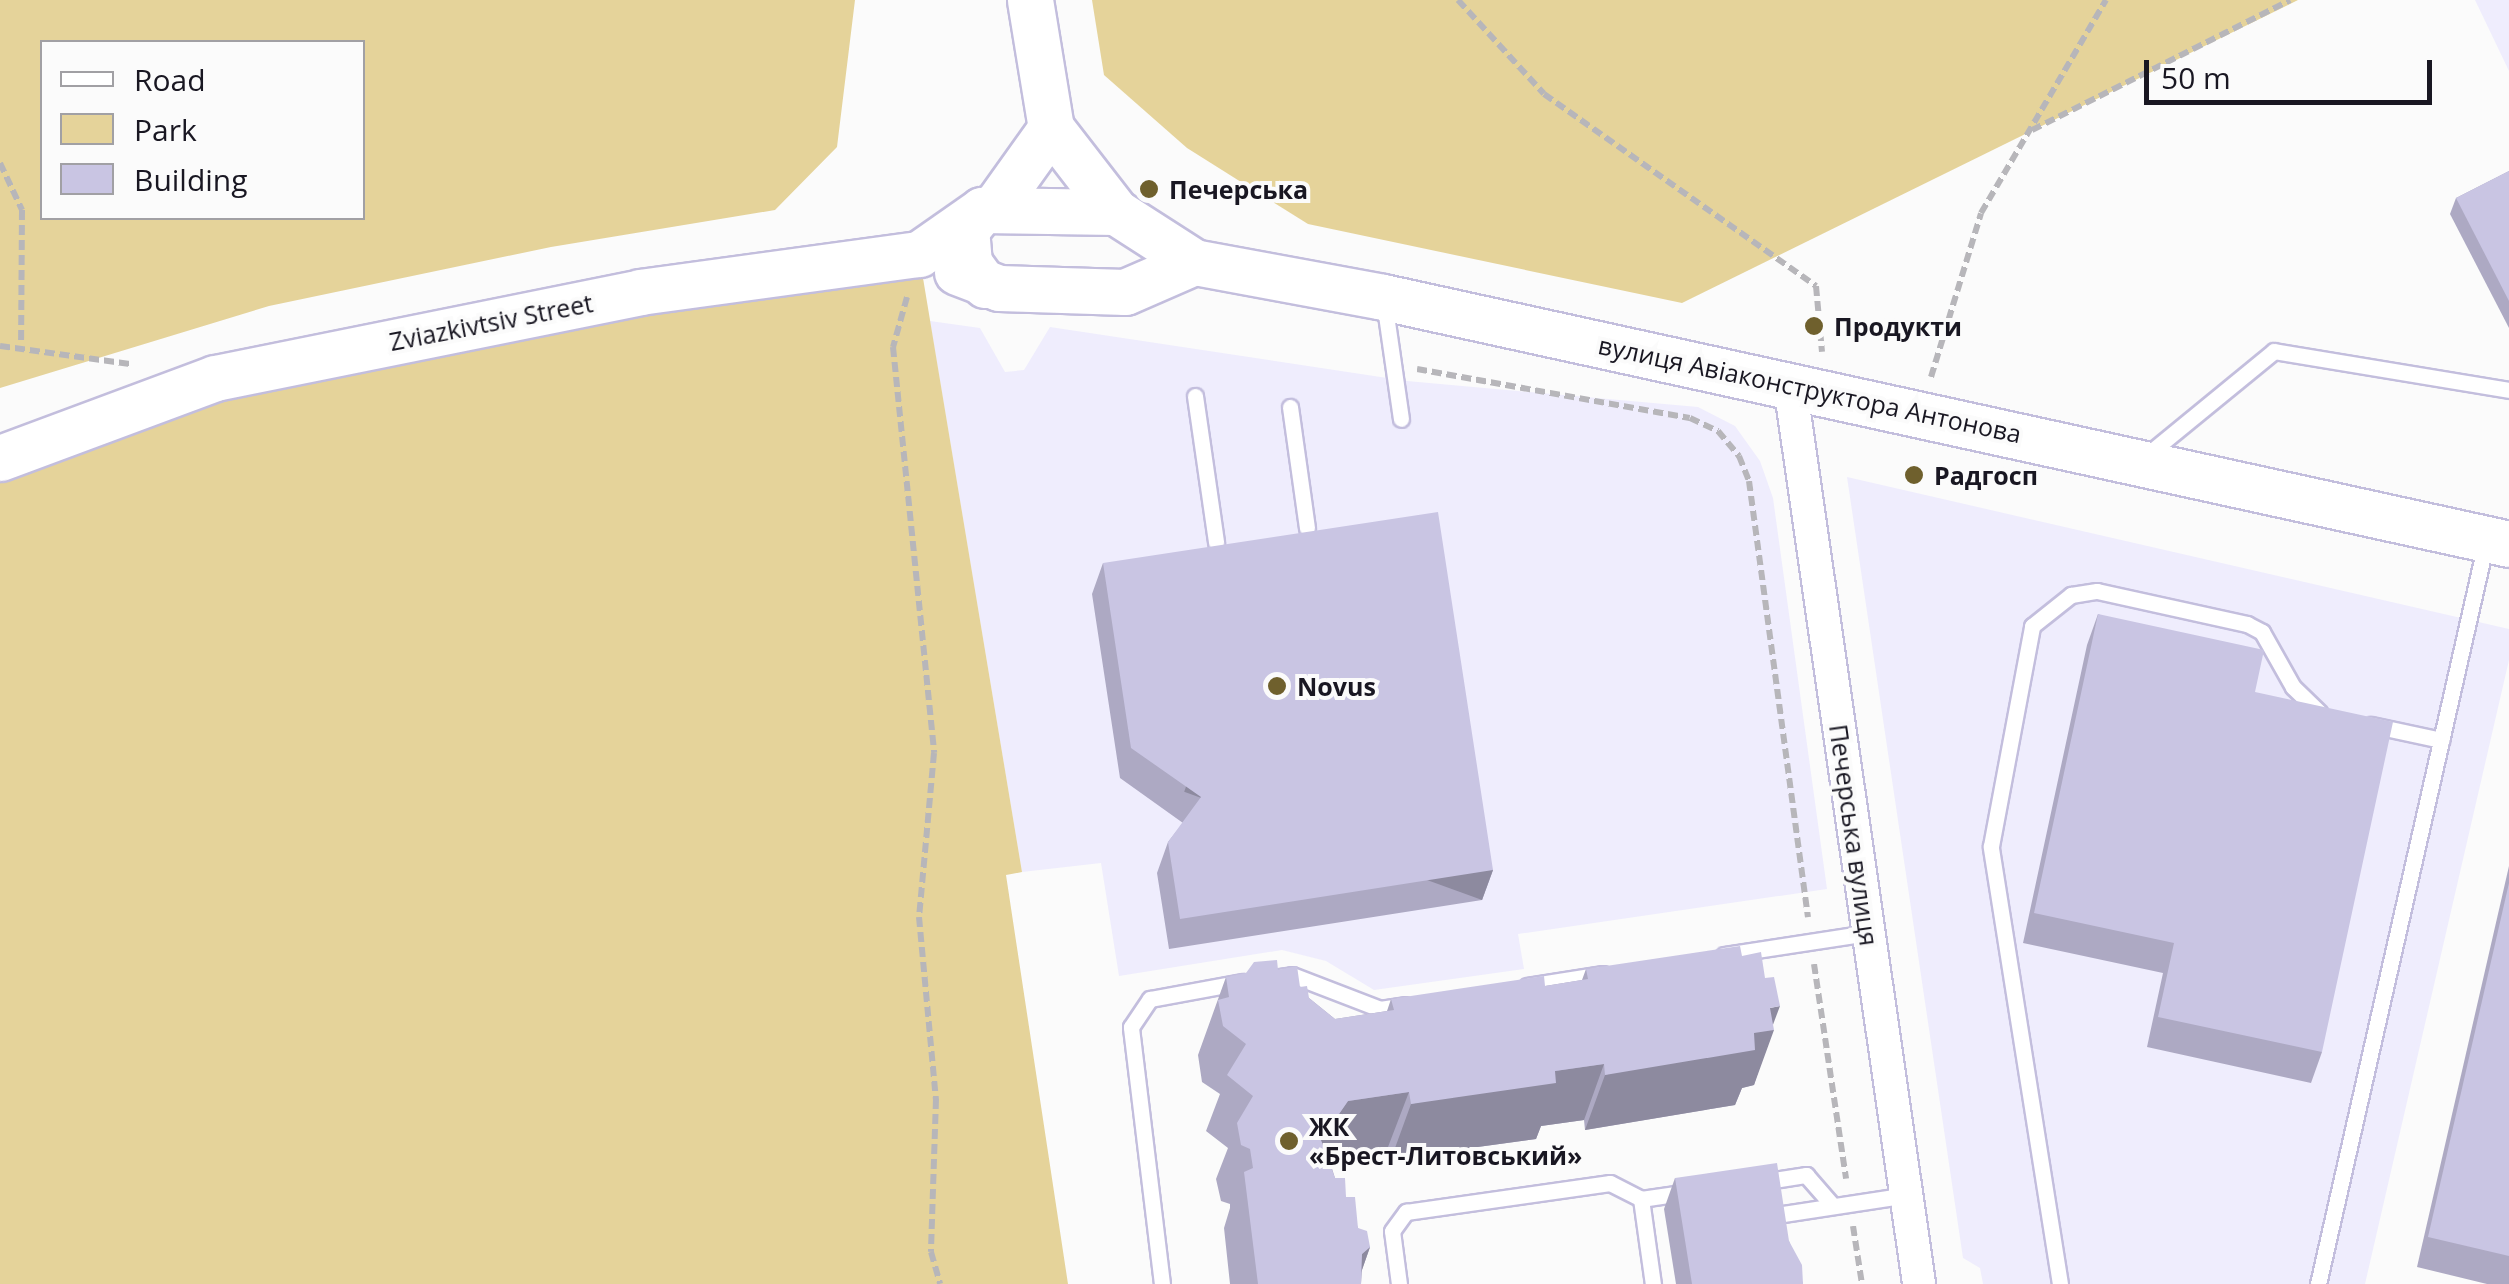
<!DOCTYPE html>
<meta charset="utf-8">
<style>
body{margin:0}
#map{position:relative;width:2509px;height:1284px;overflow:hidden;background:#fbfbfb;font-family:"Open Sans",sans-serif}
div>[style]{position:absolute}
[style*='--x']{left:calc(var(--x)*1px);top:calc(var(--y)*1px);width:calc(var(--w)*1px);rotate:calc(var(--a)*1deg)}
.built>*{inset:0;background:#efedfd}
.green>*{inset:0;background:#e5d39a}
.path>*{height:6px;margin-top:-3px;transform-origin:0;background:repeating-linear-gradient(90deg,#b7b6ba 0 10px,transparent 0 15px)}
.roads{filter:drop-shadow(2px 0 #c3bedd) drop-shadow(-2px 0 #c3bedd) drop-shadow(0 2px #c3bedd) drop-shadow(0 -2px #c3bedd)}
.lane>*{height:15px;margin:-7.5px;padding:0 7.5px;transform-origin:7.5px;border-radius:7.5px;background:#fff}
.street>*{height:32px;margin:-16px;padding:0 16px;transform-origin:16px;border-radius:16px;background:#fff}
.secondary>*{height:45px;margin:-22.5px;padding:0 22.5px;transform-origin:22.5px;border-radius:22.5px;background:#fff}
.wall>*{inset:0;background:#ada9c3}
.shaded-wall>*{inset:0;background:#8d8a9f;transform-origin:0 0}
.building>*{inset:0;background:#c9c5e3}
.dots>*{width:28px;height:28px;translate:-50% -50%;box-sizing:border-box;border:5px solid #fbfbfb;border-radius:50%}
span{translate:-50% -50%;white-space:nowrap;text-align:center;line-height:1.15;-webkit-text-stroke:8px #fbfbfb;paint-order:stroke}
.poi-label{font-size:25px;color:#191722;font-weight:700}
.left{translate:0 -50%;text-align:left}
.street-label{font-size:25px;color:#191722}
.legend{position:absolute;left:40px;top:40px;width:325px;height:180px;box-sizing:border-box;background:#fbfbfb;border:2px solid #a1a0a4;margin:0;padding:12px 18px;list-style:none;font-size:30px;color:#191722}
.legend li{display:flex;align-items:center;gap:20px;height:50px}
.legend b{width:50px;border:2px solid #a1a0a4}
.scale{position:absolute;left:2144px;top:60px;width:288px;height:45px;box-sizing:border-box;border:5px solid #191722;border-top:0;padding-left:12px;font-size:30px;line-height:35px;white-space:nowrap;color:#191722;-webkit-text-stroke:8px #fbfbfb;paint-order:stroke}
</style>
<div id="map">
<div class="built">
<div style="clip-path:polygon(2475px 0,2509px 0,2509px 71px)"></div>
<div style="clip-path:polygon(930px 321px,980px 328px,1005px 372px,1024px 370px,1050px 327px,1407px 381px,1698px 407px,1735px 426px,1760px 461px,1773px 498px,1827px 889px,1518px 934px,1524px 969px,1374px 990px,1326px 961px,1282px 950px,1119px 976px,1101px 863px,1022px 872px)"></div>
<div style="clip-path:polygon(1847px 477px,2509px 629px,2509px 660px,2365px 1284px,1983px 1284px,1980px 1268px,1963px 1258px)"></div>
</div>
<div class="green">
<div style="clip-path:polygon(evenodd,0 0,855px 0,837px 147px,775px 210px,551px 247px,269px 306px,0 388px,0 0,42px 42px,362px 42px,362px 218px,42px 218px,42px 42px)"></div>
<div style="clip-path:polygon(1092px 0,2298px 0,1682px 303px,1308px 224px,1187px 148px,1104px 75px)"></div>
<div style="clip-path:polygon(919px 254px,1022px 872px,1006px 875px,1068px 1284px,0 1284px,0 458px,215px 378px)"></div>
</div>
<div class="path">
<div style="--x:1458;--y:0;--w:127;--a:47.5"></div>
<div style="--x:1544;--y:94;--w:333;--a:35.2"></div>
<div style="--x:1816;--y:286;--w:66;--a:84.8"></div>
<div style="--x:2032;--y:130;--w:289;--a:-26.7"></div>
<div style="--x:0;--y:163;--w:52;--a:64.9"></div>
<div style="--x:22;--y:210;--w:135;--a:90.4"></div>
<div style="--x:907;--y:297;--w:52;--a:105.6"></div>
<div style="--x:893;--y:347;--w:408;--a:84.2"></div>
<div style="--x:934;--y:753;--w:165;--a:95.2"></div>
<div style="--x:919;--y:917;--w:183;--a:84.7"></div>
<div style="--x:936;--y:1099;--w:153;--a:91.9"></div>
<div style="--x:931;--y:1252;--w:33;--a:74"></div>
<div style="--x:0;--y:346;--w:131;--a:7.9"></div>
<div style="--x:1417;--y:369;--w:277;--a:10.2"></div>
<div style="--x:1690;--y:418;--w:31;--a:25"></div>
<div style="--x:1718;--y:431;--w:33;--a:50"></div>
<div style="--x:1739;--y:456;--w:27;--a:68"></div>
<div style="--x:1749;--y:481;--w:440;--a:82.3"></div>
<div style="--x:1931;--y:377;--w:171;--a:-73"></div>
<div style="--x:1981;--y:213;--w:247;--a:-59.6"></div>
<div style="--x:1814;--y:964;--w:217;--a:81.5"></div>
<div style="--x:1853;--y:1226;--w:59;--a:81.2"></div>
</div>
<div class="roads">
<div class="lane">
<div style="--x:1384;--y:301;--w:119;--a:81.8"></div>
<div style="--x:1195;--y:396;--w:148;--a:81.8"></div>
<div style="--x:1290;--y:407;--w:122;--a:82"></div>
<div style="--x:2147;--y:455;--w:164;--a:-39.3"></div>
<div style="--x:2274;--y:351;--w:238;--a:9.4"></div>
<div style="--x:2371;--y:725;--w:72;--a:12.1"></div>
<div style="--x:1724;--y:955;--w:146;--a:-8.7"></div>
<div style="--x:1280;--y:977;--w:12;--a:-9"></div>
<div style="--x:1292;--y:975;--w:94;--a:21.1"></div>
<div style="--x:1380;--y:1009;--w:25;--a:-9"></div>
<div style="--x:1527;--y:986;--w:77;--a:-9"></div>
<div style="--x:1761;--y:1182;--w:46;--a:-8.8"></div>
<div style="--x:1806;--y:1175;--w:41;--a:48.9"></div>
<div style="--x:1641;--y:1199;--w:49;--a:-8.3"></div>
<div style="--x:1770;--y:1216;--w:139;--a:-8.7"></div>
<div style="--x:1162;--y:1284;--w:259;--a:-96.9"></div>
<div style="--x:1131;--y:1027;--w:34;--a:-56"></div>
<div style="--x:1150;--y:999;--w:94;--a:-10.5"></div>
<div style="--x:1399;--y:1284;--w:53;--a:-97.5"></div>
<div style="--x:1392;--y:1231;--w:24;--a:-54"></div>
<div style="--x:1406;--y:1212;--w:206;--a:-8.1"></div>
<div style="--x:1610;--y:1183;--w:35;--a:27"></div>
<div style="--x:1641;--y:1199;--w:86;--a:82"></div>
<div style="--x:2060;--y:1284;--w:443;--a:-99"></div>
<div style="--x:1991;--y:846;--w:224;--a:-79.4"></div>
<div style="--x:2032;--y:626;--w:50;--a:-38.5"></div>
<div style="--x:2071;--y:595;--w:26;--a:-9"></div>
<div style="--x:2097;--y:591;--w:154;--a:12.4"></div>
<div style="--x:2247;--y:624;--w:17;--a:28"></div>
<div style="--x:2262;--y:632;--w:63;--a:60.6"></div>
<div style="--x:2293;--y:687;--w:37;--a:44"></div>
<div style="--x:2318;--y:1284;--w:761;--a:-77.24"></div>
</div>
<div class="street">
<div style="--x:1790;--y:385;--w:908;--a:81.83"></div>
</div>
<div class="secondary">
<div style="--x:1030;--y:0;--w:130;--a:80.7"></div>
<div style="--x:1051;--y:128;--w:106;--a:52.3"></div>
<div style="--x:994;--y:208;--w:98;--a:-54.5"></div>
<div style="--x:957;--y:272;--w:45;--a:20.9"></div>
<div style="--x:999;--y:288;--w:126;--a:1.8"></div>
<div style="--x:1125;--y:292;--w:75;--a:-23.5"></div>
<div style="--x:985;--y:285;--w:27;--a:-126"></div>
<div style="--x:969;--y:263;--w:33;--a:-95"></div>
<div style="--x:966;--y:230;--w:26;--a:-51"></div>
<div style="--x:982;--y:210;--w:134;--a:0.9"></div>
<div style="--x:1116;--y:212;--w:93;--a:32.7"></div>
<div style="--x:1194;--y:262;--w:192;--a:10.5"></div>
<div style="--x:1383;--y:297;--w:1153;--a:12.37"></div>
<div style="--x:0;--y:458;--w:229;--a:-20.4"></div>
<div style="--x:215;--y:378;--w:434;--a:-11.4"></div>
<div style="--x:640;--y:292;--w:282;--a:-7.8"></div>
<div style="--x:919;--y:254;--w:77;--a:-34.9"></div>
</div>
</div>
<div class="wall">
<div style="clip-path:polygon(2509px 171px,2509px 328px,2450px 214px,2456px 198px)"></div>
<div style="clip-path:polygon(1103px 563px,1493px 870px,1482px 900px,1169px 949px,1157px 873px,1168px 842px,1183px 823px,1120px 778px,1092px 594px)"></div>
<div style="clip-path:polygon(2098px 614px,2255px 692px,2322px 1052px,2311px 1083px,2147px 1047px,2163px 973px,2023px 943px,2087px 645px)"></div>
<div style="clip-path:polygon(2509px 866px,2509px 1284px,2487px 1284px,2417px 1267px)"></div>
<div style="clip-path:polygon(1742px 956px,1773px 1024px,1754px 1085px,1742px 1088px,1735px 1105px,1585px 1130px,1584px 1120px,1541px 1126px,1536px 1139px,1391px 1159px,1388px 1147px,1328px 1156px,1335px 1178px,1346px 1197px,1358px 1228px,1370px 1247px,1362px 1270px,1361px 1284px,1230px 1284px,1224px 1228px,1230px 1208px,1230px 1204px,1221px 1201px,1216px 1179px,1228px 1148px,1206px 1131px,1220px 1094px,1202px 1082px,1198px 1055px,1226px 977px,1278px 970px,1300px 987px,1309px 998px,1335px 1019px,1387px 1011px,1391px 999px,1545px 986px,1582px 980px,1586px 969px)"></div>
<div style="clip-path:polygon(1675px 1178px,1789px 1241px,1803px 1284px,1676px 1284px,1664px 1209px)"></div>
</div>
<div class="shaded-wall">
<div style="left:1493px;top:870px;width:32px;height:317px;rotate:110deg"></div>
<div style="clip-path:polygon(1780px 1006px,1771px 1030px,1774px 1030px,1754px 1085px,1742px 1088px,1735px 1105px,1585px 1130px,1605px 1075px,1754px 1033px,1770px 1008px)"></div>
<div style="clip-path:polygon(1604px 1064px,1584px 1120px,1541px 1126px,1536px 1139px,1391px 1159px,1411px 1104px,1555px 1071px)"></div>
<div style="clip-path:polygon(1409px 1092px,1388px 1147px,1328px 1156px,1300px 1196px,1321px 1140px,1348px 1101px)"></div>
<div style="clip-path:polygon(1370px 1247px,1357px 1284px,1362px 1254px)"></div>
</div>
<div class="building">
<div style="clip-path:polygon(2509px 171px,2509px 301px,2456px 198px)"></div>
<div style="clip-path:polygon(1438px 512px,1493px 870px,1180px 919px,1168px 842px,1201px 797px,1131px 748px,1103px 563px)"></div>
<div style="clip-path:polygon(2098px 614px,2264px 650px,2255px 692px,2393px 722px,2322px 1052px,2158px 1017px,2174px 943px,2034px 913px)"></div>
<div style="clip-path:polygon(2509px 883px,2509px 1256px,2428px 1237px)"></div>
<div style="clip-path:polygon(1740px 946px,1742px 956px,1761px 952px,1765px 978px,1774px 977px,1780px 1006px,1770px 1008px,1774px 1030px,1754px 1033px,1755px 1050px,1605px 1075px,1604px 1064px,1555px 1071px,1556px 1083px,1411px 1104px,1409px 1092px,1348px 1101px,1321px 1140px,1335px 1178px,1345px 1178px,1346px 1197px,1355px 1197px,1358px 1228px,1367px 1231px,1370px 1247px,1362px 1254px,1361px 1284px,1258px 1284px,1244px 1172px,1253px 1168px,1250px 1149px,1241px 1145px,1237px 1123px,1253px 1096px,1227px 1075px,1246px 1044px,1223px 1026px,1218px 1000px,1229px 997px,1226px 977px,1246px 973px,1254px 962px,1277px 960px,1278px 970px,1297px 966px,1300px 987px,1307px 986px,1309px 998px,1335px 1019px,1394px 1010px,1391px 999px,1544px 976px,1545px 986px,1588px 979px,1586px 969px)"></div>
<div style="clip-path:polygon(1777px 1163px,1789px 1241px,1802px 1265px,1803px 1284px,1692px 1284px,1675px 1178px)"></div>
</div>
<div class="dots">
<div style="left:1149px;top:189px;background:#6f602d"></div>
<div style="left:1814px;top:326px;background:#6f602d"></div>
<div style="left:1914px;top:475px;background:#6f602d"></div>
<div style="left:1277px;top:686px;background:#6f602d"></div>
<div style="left:1289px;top:1141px;background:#6f602d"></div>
</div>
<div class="poi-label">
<span class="left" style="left:1169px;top:189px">Печерська</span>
<span class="left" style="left:1834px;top:326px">Продукти</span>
<span class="left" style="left:1934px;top:475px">Радгосп</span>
<span class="left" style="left:1297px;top:686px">Novus</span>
<span class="left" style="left:1309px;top:1141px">ЖК<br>«Брест-Литовський»</span>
</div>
<div class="street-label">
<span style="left:491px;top:322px;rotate:-11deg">Zviazkivtsiv Street</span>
<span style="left:1810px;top:389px;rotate:12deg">вулиця Авіаконструктора Антонова</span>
<span style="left:1854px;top:835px;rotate:82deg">Печерська вулиця</span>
</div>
<ul class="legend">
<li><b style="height:12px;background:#fff"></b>Road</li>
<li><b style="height:28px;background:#e5d39a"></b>Park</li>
<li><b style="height:28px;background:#c9c5e3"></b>Building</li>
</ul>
<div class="scale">50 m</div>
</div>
